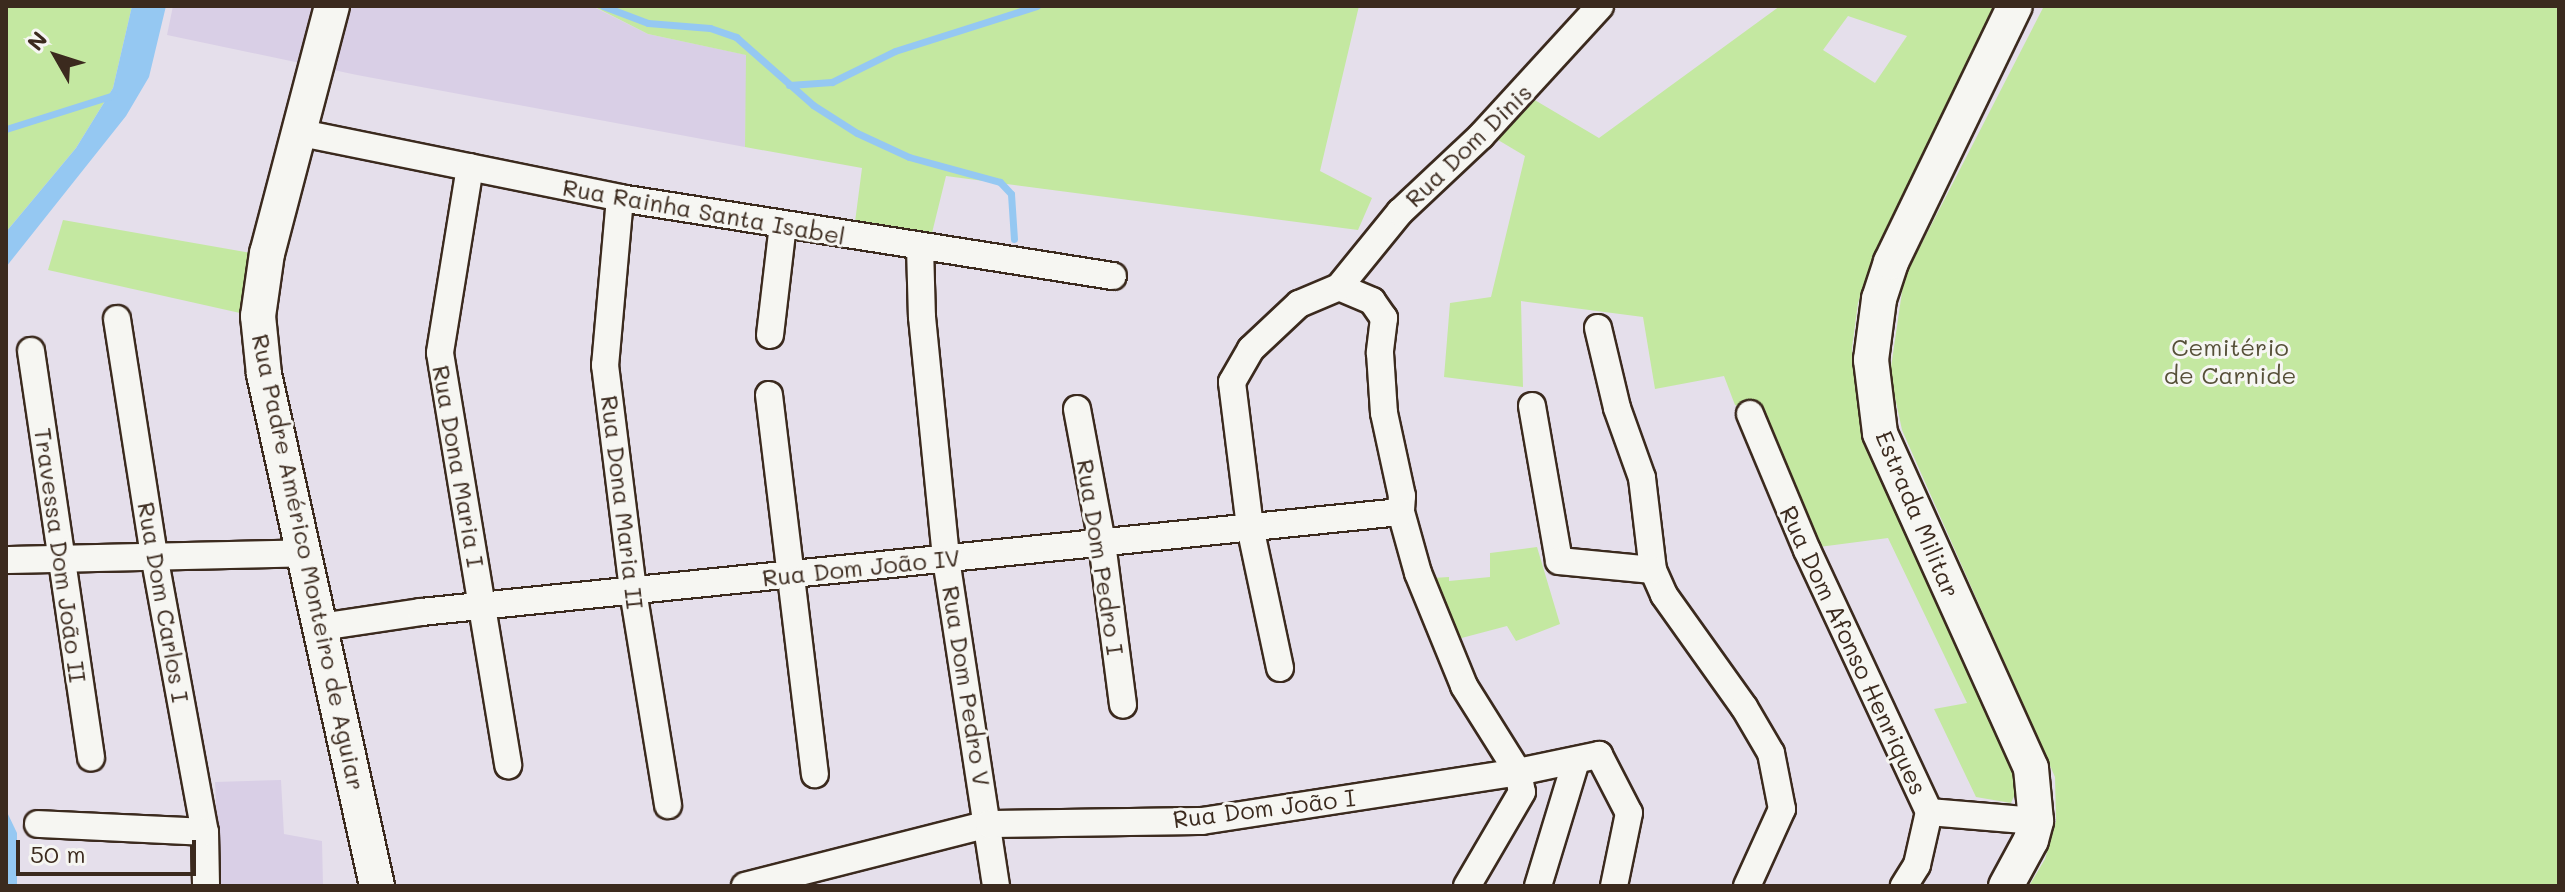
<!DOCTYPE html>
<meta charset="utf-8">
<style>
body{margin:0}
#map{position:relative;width:2565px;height:892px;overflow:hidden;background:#e5dfeb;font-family:Mali,sans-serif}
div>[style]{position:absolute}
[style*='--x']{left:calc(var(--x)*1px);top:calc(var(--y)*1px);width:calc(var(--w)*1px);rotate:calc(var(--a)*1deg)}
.built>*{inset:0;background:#d9cfe6}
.green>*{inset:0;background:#c4e8a1}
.water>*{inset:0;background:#95c8f2}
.stream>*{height:7px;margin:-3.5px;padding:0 3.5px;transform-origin:3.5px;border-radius:3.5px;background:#95c8f2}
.roads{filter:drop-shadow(2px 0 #3b2a1e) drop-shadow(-2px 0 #3b2a1e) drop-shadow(0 2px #3b2a1e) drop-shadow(0 -2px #3b2a1e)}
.minor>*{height:26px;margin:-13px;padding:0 13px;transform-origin:13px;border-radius:13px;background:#f6f6f2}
.tertiary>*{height:34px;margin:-17px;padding:0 17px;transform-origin:17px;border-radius:17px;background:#f6f6f2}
span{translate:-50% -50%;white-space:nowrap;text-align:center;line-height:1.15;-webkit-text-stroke:6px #f6f6f2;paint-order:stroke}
.street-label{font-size:24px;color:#3b2a1e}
.park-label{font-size:24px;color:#565038}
.frame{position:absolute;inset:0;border:8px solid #3b2a1e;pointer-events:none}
.north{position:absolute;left:16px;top:16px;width:80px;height:80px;-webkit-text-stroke:6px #f6f6f2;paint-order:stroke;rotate:309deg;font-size:22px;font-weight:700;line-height:32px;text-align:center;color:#3b2a1e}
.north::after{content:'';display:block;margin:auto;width:28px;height:36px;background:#3b2a1e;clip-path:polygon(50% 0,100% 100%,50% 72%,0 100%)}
.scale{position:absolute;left:16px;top:840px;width:180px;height:36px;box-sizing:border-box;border:4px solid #3b2a1e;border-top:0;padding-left:10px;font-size:24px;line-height:28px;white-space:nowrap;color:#3b2a1e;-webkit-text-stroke:6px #f6f6f2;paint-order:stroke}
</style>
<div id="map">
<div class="built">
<div style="clip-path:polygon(173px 6px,592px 6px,648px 34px,747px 55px,745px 147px,357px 75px,167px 35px)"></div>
<div style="clip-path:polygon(281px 780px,284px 834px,322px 841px,323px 886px,220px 886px,215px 782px)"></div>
</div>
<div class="green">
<div style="clip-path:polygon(6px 6px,132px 6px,113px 88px,76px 148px,6px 232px)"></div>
<div style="clip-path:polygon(593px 6px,1359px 6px,1320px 171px,1372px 198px,1358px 230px,946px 176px,931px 237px,855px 222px,862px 168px,745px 147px,746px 55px,648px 34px)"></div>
<div style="clip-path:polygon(evenodd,1780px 6px,2001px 6px,1869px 269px,1858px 303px,1852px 348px,1857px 402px,2018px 787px,2011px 803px,1976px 797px,1934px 709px,1967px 703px,1888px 538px,1819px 547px,1765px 417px,1735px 405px,1724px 376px,1655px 389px,1643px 317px,1521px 301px,1523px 387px,1444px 377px,1450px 303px,1491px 297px,1525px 156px,1493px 137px,1533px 99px,1599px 138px,1780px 6px,1848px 16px,1907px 36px,1875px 83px,1823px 50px,1848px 16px)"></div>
<div style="clip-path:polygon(2044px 6px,2559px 6px,2559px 886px,2029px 886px,2045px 859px,2056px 821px,2055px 777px,1902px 430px,1890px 374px,1904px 278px)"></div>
<div style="clip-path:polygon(63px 220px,251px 253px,240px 313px,48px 270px)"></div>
<div style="clip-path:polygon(1537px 547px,1560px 624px,1516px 641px,1507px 626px,1454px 640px,1433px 578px,1449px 577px,1449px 581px,1490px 577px,1490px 553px)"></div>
</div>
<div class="water">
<div style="clip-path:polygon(132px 6px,166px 6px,149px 77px,126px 116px,6px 267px,6px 232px,76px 148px,113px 88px)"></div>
<div style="clip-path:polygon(6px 810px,17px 833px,17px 886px,6px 886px)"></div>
</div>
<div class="stream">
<div style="--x:603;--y:6;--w:48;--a:20.7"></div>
<div style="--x:648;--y:23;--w:62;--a:4.6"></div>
<div style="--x:710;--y:28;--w:28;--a:19"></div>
<div style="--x:736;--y:37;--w:103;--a:41.4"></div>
<div style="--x:813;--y:105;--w:52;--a:32.5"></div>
<div style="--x:857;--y:133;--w:57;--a:24.8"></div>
<div style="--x:909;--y:157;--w:94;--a:15.4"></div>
<div style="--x:1000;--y:182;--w:16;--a:47"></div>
<div style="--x:1011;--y:194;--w:45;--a:86.2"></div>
<div style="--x:789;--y:85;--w:43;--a:-4"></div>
<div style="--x:832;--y:82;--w:70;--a:-26.2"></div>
<div style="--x:895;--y:51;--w:149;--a:-17.6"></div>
<div style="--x:6;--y:129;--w:113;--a:-17.5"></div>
</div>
<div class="roads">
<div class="minor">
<div style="--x:297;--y:132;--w:330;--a:11.5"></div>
<div style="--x:620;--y:198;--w:499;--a:9"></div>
<div style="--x:470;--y:167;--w:188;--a:99.2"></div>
<div style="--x:440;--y:353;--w:418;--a:80.6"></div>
<div style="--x:620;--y:198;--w:168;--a:95.1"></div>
<div style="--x:605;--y:365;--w:228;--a:82.9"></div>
<div style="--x:633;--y:591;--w:217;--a:80.7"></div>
<div style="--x:920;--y:247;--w:70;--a:88.4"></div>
<div style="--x:922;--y:317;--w:243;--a:84.3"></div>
<div style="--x:946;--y:559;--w:331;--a:81.3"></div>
<div style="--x:1339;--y:287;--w:36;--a:23"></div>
<div style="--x:1372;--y:301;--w:21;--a:55"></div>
<div style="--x:1384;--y:318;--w:35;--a:97"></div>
<div style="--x:1380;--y:353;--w:60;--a:86.2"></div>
<div style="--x:1384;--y:413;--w:85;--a:77.8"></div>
<div style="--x:1402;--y:496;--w:16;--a:94"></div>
<div style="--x:1401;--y:512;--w:63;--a:74.4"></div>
<div style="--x:1418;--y:573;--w:122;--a:67.8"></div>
<div style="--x:1464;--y:686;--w:102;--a:57.9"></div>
<div style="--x:1518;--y:772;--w:20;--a:79"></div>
<div style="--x:1522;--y:792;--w:109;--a:120.3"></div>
<div style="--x:117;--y:319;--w:239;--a:81.1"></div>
<div style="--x:154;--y:555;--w:282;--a:79.6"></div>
<div style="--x:205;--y:832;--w:54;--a:88.9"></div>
<div style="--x:1598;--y:328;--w:82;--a:76.6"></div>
<div style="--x:1617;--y:408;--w:74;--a:70.3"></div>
<div style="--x:1642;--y:478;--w:93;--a:83.2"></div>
<div style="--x:1653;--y:570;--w:27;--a:66"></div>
<div style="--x:1664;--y:595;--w:138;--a:54.5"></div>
<div style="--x:1744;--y:707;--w:53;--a:59.6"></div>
<div style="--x:1771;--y:753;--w:57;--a:78.9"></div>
<div style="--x:1782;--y:809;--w:85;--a:114.4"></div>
<div style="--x:770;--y:335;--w:111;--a:-83.3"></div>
<div style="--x:31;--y:351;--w:411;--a:81.6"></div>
<div style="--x:769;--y:395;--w:382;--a:83.1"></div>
<div style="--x:1532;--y:406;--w:157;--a:80.1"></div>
<div style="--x:1559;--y:561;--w:94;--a:5.5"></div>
<div style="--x:1077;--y:409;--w:136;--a:79.4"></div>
<div style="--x:1102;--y:543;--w:163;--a:82.6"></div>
<div style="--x:1750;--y:414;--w:147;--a:67.3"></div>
<div style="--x:1807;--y:550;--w:289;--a:65"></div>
<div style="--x:1929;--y:812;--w:54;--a:102.8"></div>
<div style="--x:1917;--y:865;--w:25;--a:122"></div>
<div style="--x:6;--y:560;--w:299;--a:-1.3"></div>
<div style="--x:321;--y:627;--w:101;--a:-8.5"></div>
<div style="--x:421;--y:612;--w:985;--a:-5.83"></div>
<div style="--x:1280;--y:668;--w:144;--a:-102"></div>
<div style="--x:1250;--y:527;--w:146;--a:-97.1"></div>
<div style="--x:1232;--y:382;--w:38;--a:-60"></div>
<div style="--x:1251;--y:349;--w:66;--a:-43.2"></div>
<div style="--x:1299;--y:304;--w:43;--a:-23"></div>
<div style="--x:1339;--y:287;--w:97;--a:-50.9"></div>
<div style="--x:1400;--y:212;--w:111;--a:-43.2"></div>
<div style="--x:1481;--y:136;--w:176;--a:-47.5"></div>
<div style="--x:1929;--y:812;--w:107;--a:4.8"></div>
<div style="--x:38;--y:824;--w:167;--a:2.7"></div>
<div style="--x:745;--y:886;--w:252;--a:-14.3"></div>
<div style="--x:989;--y:824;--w:213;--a:-0.8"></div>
<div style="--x:1202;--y:821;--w:320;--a:-8.8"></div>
<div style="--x:1518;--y:772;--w:83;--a:-11.9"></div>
<div style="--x:1599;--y:755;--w:65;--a:62.7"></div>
<div style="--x:1629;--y:813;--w:75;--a:101.6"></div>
<div style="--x:1538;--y:886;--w:131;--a:-73.1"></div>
</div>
<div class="tertiary">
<div style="--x:332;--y:6;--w:255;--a:104.7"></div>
<div style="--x:267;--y:253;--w:64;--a:98.1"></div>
<div style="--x:258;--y:316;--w:58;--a:84.1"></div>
<div style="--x:264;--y:374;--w:524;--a:77.55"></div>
<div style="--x:2006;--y:886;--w:52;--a:-61.5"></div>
<div style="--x:2031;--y:840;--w:20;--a:-75"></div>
<div style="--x:2036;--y:821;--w:53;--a:-95.4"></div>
<div style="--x:2031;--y:768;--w:367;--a:-114.3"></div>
<div style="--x:1880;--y:433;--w:74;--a:-97"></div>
<div style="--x:1871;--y:360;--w:62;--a:-82.5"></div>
<div style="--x:1879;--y:299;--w:39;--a:-72"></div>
<div style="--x:1891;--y:262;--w:284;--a:-64.2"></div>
</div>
</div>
<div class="street-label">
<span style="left:1468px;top:145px;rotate:-44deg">Rua Dom Dinis</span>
<span style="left:704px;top:211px;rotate:10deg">Rua Rainha Santa Isabel</span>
<span style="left:459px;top:466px;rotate:80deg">Rua Dona Maria I</span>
<span style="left:623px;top:502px;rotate:83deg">Rua Dona Maria II</span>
<span style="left:1918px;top:514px;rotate:67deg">Estrada Militar</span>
<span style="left:61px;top:555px;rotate:82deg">Travessa Dom João II</span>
<span style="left:1101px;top:557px;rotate:81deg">Rua Dom Pedro I</span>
<span style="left:309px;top:562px;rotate:78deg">Rua Padre Américo Monteiro de Aguiar</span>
<span style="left:861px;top:567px;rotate:-6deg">Rua Dom João IV</span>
<span style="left:164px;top:602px;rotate:80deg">Rua Dom Carlos I</span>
<span style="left:1854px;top:650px;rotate:65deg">Rua Dom Afonso Henriques</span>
<span style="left:967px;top:686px;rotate:81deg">Rua Dom Pedro V</span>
<span style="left:1264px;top:808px;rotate:-7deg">Rua Dom João I</span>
</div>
<div class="park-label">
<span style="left:2230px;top:361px">Cemitério<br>de Carnide</span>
</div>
<div class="frame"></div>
<div class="north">N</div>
<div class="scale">50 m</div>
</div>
